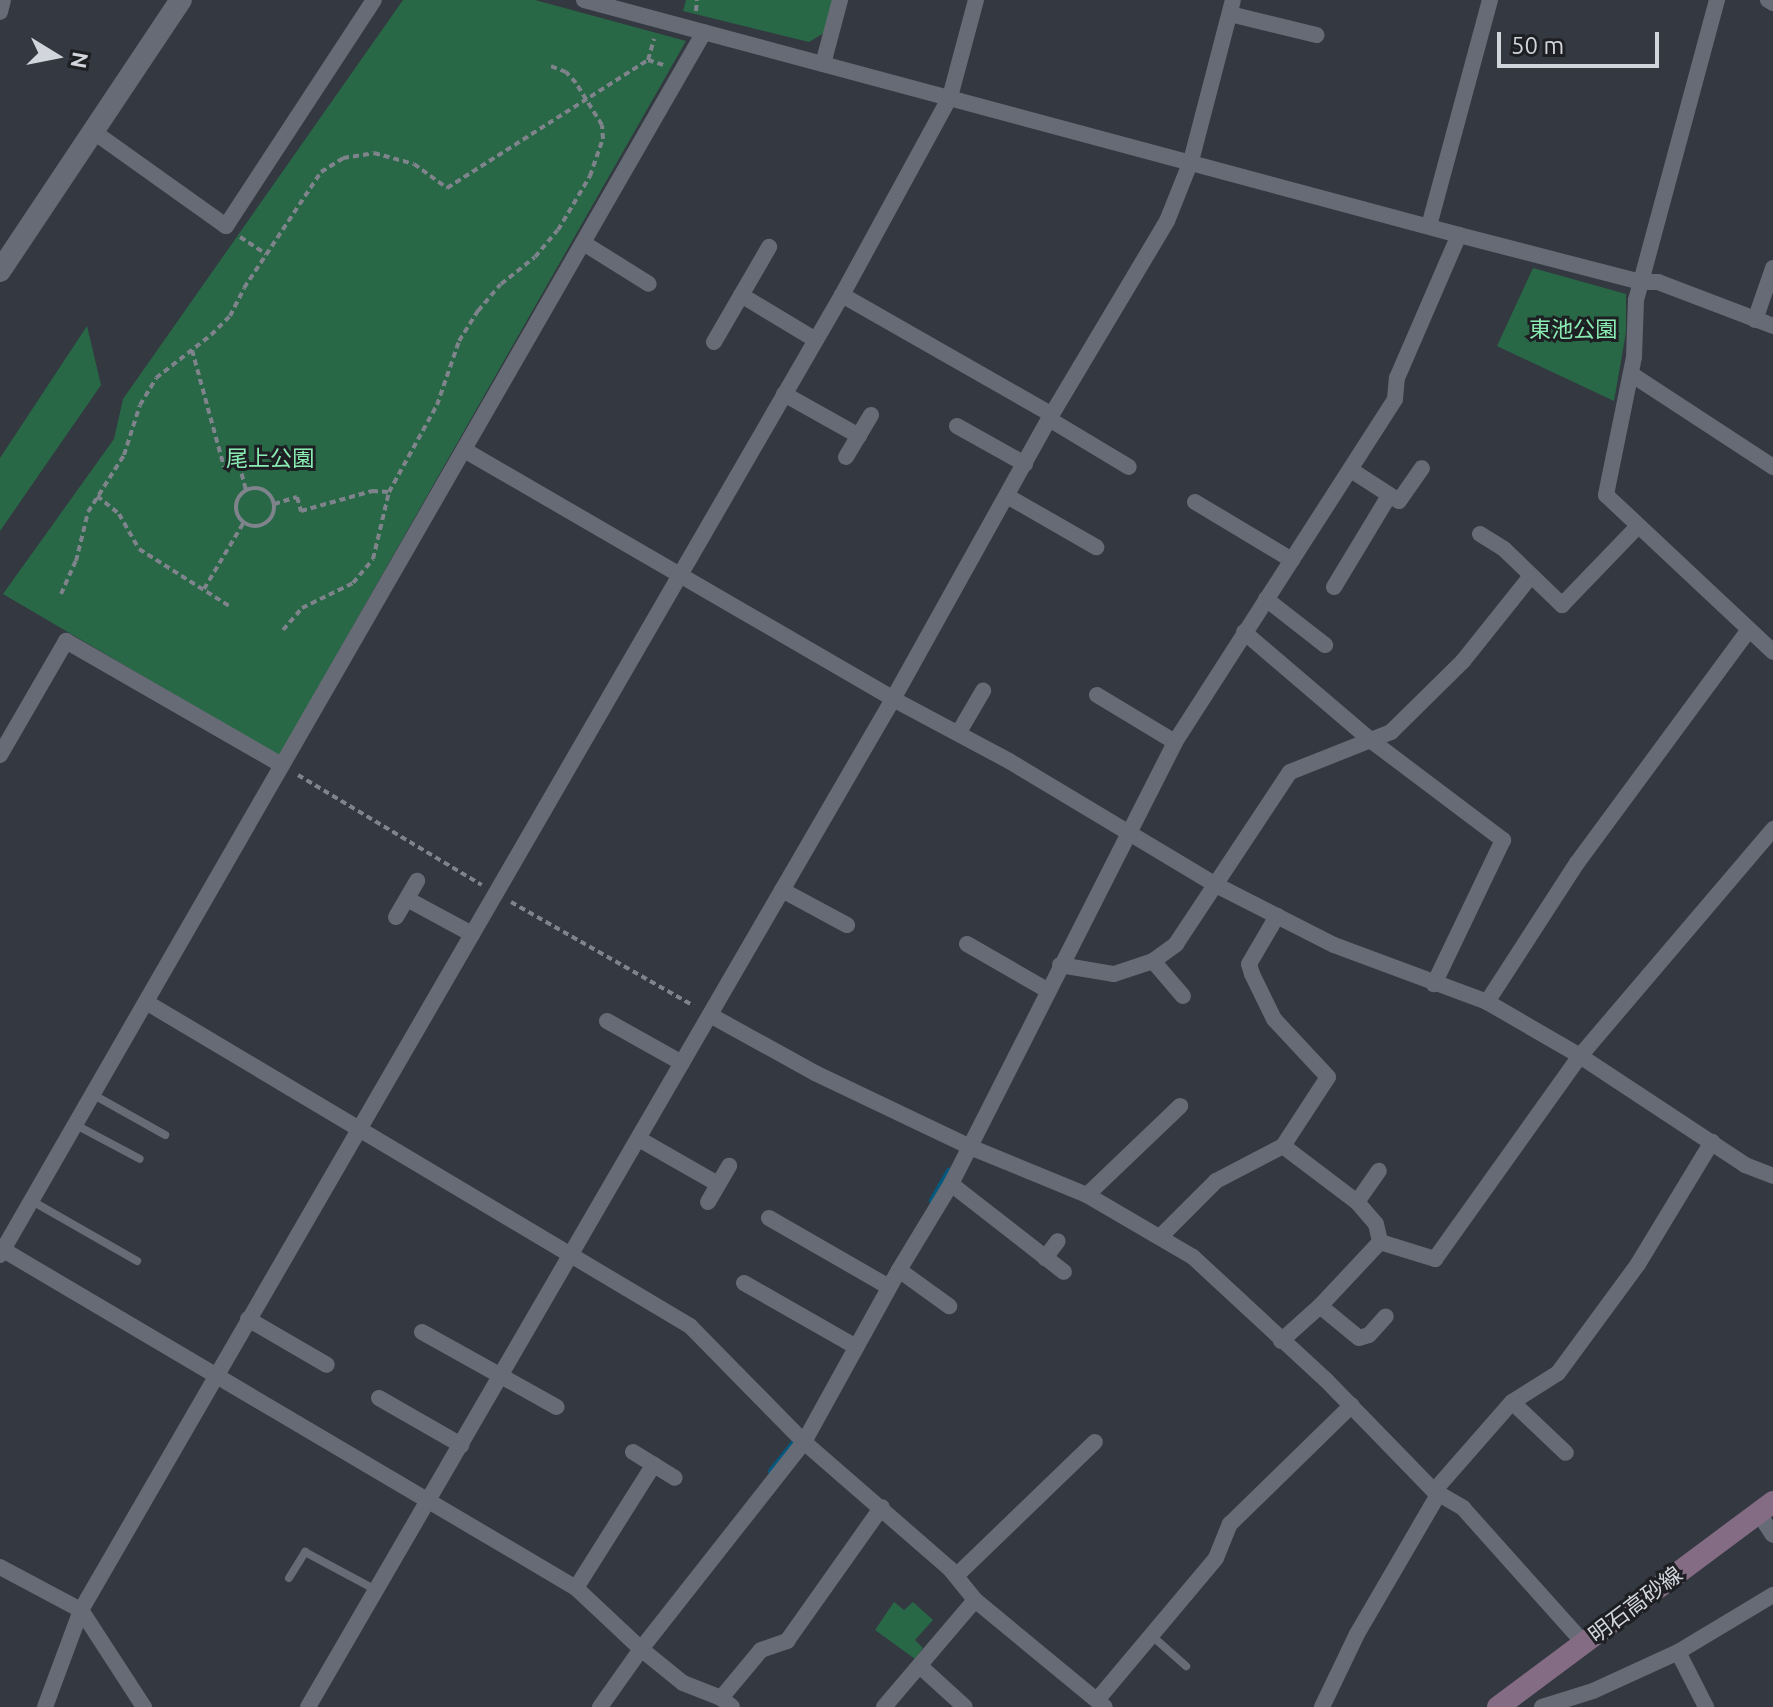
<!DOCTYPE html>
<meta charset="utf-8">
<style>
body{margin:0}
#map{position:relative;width:1773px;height:1707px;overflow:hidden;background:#343841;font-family:Ubuntu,"Noto Sans JP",sans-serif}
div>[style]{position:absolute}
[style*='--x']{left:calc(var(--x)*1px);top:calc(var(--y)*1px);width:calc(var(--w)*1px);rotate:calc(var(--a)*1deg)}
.green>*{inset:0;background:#286846}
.stream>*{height:7px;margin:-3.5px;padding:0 3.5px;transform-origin:3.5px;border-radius:3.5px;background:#00587e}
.path>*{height:4px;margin-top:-2px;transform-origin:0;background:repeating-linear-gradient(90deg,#7f838b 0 6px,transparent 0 10px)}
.path>.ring{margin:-2px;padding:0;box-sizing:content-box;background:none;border:4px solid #7f838b;border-radius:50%}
.service>*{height:8px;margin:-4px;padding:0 4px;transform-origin:4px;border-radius:4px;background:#666b75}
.minor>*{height:16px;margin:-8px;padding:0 8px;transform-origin:8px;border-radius:8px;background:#666b75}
.tertiary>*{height:22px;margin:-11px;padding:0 11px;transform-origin:11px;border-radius:11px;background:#666b75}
.secondary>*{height:22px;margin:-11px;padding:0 11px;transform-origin:11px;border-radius:11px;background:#856c85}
span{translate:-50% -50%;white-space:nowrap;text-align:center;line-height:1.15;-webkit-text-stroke:6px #1d1f23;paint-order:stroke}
.park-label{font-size:22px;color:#8aecb3}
.street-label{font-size:22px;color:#d2d5db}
.north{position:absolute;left:16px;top:16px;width:80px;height:80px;-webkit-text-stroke:6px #1d1f23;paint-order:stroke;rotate:100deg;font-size:22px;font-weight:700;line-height:32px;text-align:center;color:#d2d5db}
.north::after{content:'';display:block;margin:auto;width:28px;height:36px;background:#d2d5db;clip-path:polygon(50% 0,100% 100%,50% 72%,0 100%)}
.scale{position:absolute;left:1497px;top:32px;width:162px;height:36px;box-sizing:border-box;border:4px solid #d2d5db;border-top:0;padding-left:10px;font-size:24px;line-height:28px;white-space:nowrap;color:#d2d5db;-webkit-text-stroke:6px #1d1f23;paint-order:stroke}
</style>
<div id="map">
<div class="green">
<div style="clip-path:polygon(403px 0,535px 0,686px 41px,279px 756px,3px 594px,114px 439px,123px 399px)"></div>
<div style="clip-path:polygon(686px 0,833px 0,824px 33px,809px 42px,683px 11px)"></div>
<div style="clip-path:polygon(1533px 268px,1626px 294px,1626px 332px,1614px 401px,1497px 346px)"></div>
<div style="clip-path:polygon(87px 326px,101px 385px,0 531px,0 458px)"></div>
<div style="clip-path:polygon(894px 1602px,904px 1610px,913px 1602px,933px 1620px,915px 1640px,923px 1648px,915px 1659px,875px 1630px)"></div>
</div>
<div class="stream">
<div style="--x:932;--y:1200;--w:34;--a:-60"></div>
<div style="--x:771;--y:1471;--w:43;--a:-51.5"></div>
</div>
<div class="path">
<div style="--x:696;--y:11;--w:11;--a:-85"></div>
<div style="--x:648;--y:60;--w:22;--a:-74"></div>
<div style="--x:240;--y:237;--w:31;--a:33"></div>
<div style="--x:192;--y:350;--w:121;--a:74.7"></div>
<div style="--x:224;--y:467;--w:15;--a:-11"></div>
<div style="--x:239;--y:464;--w:28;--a:75"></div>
<div class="ring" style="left:236px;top:488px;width:34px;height:34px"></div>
<div style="--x:97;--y:496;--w:28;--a:39"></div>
<div style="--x:119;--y:514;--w:40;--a:60.3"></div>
<div style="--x:139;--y:549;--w:107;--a:32.3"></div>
<div style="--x:274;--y:504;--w:24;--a:-17"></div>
<div style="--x:297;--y:497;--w:15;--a:74"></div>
<div style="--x:301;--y:511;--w:74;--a:-15.7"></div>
<div style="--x:372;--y:491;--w:17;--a:3"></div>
<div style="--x:204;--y:589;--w:78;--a:-59.2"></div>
<div style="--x:61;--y:594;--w:36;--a:-66"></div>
<div style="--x:76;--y:561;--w:50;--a:-76.2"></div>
<div style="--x:88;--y:512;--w:67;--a:-57.7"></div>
<div style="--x:124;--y:455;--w:52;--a:-72.3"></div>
<div style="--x:140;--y:405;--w:31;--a:-59"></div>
<div style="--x:156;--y:378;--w:70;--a:-38"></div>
<div style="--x:211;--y:335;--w:27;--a:-45"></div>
<div style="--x:230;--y:316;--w:31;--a:-63"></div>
<div style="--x:244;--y:288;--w:139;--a:-56.4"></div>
<div style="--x:321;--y:172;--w:26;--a:-32"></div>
<div style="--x:343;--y:158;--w:31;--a:-9"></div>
<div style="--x:374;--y:153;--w:41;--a:15.4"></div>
<div style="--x:414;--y:164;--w:41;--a:36"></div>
<div style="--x:447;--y:188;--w:238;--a:-32.5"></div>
<div style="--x:648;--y:60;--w:16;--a:18"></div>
<div style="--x:283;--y:630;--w:29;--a:-49"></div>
<div style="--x:302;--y:608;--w:57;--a:-26.1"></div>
<div style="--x:353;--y:583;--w:31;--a:-50"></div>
<div style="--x:373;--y:559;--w:69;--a:-76.6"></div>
<div style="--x:389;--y:492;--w:99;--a:-61.1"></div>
<div style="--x:437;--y:405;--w:68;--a:-71"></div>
<div style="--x:459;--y:341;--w:36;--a:-58"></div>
<div style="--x:478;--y:311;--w:35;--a:-50"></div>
<div style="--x:501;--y:284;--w:43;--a:-38.5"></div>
<div style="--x:535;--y:257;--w:35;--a:-50"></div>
<div style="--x:558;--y:230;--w:63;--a:-59.3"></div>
<div style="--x:590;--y:176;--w:39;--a:-71"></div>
<div style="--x:603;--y:139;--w:14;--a:-94"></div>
<div style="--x:602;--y:125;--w:49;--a:-121.8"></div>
<div style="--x:576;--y:83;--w:15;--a:-132"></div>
<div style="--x:566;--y:72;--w:19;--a:-159"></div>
<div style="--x:298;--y:775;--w:214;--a:30.9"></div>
<div style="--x:511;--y:902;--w:210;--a:29.6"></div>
</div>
<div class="service">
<div style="--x:92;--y:1094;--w:84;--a:29.3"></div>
<div style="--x:76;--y:1125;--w:72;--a:28"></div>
<div style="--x:32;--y:1201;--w:121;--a:29.7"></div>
<div style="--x:289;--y:1578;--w:31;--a:-58"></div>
<div style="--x:305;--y:1552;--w:81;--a:28.2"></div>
<div style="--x:1151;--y:1635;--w:47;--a:41.5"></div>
</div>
<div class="minor">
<div style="--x:584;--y:0;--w:906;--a:15.03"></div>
<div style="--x:1459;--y:235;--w:188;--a:14.5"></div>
<div style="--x:1641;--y:282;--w:17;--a:0"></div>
<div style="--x:1658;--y:282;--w:123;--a:20.9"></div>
<div style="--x:1717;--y:0;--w:311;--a:105.1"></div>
<div style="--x:1636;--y:300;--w:57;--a:92"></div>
<div style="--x:1634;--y:357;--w:141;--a:101.5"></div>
<div style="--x:1606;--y:495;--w:229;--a:43.2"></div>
<div style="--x:1768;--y:0;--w:6;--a:31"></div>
<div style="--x:0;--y:12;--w:12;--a:-76"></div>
<div style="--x:1230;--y:14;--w:89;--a:13.7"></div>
<div style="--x:823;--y:64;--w:66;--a:-75.1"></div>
<div style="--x:94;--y:132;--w:162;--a:35.5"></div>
<div style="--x:226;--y:226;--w:270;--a:-56.8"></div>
<div style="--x:1429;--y:226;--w:234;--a:-74.9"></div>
<div style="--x:585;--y:244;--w:75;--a:32"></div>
<div style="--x:741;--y:295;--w:87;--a:31"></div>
<div style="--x:842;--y:295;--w:242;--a:29.7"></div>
<div style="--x:1755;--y:320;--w:55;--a:-70.9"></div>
<div style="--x:714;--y:342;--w:110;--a:-59.9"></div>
<div style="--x:1631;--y:374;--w:170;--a:33.2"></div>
<div style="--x:784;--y:394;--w:86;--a:29.2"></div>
<div style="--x:1049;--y:419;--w:93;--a:31"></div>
<div style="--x:957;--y:426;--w:78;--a:29.2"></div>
<div style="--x:466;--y:451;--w:494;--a:30.1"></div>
<div style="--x:893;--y:699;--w:132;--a:28.1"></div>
<div style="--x:1009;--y:761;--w:241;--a:30.9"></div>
<div style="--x:1216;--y:885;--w:132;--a:27"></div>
<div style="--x:1334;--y:945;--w:163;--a:20.4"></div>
<div style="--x:1487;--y:1002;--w:108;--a:30.1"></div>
<div style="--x:1580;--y:1056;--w:198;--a:33.4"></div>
<div style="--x:1745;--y:1165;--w:30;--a:21"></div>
<div style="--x:846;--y:457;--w:49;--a:-59.2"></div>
<div style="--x:1351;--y:470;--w:57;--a:32.9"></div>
<div style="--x:1399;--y:501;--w:40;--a:-55.1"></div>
<div style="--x:1007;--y:496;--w:103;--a:29.8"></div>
<div style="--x:1195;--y:502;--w:113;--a:30.9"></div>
<div style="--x:1480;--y:534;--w:28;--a:32"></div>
<div style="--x:1504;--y:549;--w:81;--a:44"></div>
<div style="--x:1562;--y:605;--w:108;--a:-46.1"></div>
<div style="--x:1334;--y:587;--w:106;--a:-58.9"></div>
<div style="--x:1266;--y:599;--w:75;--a:37.9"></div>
<div style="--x:1244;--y:632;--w:170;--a:40.5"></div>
<div style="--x:1373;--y:742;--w:163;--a:37"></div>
<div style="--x:1503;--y:840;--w:160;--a:115.6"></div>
<div style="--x:1097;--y:695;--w:91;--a:31.1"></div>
<div style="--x:959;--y:732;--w:48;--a:-59.7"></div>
<div style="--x:0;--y:755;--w:132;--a:-59.9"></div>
<div style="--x:66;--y:641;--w:247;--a:29.9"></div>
<div style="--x:782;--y:890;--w:74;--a:28.3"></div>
<div style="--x:407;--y:899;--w:74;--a:28.3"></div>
<div style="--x:396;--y:917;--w:42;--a:-59.7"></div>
<div style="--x:967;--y:944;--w:92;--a:29.9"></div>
<div style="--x:1153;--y:961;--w:46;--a:49.4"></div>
<div style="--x:1060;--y:965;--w:55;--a:9.5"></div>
<div style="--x:1114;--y:974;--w:41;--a:-18.4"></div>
<div style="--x:1153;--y:961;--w:29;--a:-36"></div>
<div style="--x:1176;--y:944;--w:206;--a:-56.5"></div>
<div style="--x:1290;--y:772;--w:109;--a:-21.6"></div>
<div style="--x:1391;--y:732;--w:101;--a:-44.6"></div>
<div style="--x:1463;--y:661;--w:107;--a:-51.4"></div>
<div style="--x:146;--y:1002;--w:633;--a:30.78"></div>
<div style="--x:690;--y:1326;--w:163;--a:45.5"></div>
<div style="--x:804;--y:1442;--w:194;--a:41"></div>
<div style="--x:950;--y:1569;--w:40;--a:51"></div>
<div style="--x:975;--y:1600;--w:168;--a:39.5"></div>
<div style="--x:1487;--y:1002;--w:166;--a:-57.1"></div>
<div style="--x:1577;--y:863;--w:290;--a:-53.6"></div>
<div style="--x:710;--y:1015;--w:120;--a:28.9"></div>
<div style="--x:815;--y:1073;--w:172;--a:25.5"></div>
<div style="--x:970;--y:1147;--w:126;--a:22.3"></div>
<div style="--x:1087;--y:1195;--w:123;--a:30.3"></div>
<div style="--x:1193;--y:1257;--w:181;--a:42.8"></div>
<div style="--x:1326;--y:1380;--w:155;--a:45.8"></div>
<div style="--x:1434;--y:1491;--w:34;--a:30"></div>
<div style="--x:1463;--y:1508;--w:180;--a:48.2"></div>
<div style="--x:607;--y:1021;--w:86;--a:29.2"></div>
<div style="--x:639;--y:1139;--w:91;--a:29.7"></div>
<div style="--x:1283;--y:1146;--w:93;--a:37.1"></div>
<div style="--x:1357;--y:1202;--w:29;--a:49"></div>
<div style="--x:1376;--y:1224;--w:18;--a:77"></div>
<div style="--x:951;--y:1184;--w:143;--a:37.9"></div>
<div style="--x:1087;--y:1195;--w:129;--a:-43.7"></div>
<div style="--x:708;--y:1202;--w:42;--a:-59.7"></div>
<div style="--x:1357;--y:1202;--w:38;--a:-55"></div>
<div style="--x:769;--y:1218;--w:138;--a:29.9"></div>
<div style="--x:1161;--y:1236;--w:78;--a:-45"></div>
<div style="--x:1216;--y:1181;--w:76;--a:-27.6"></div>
<div style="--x:1283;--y:1146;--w:82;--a:-56.9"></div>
<div style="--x:1328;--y:1077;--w:79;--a:-133"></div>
<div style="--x:1274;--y:1019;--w:50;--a:-116.1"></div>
<div style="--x:1252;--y:974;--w:10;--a:-107"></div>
<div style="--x:1249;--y:964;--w:56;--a:-59.7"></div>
<div style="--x:0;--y:1248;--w:669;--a:30.55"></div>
<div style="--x:576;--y:1588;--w:89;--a:43.2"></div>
<div style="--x:641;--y:1649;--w:54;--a:39"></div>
<div style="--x:683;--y:1683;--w:41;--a:21.5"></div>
<div style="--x:721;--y:1698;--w:14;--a:39"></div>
<div style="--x:0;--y:1255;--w:1411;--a:-60.07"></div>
<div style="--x:1045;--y:1258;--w:21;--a:-53"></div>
<div style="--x:899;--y:1270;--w:62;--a:35.8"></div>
<div style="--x:744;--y:1283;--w:129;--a:29.7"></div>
<div style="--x:1320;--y:1306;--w:50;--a:39.4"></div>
<div style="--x:1359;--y:1338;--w:10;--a:-17"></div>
<div style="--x:1369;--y:1335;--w:25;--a:-48"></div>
<div style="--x:248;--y:1319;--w:91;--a:30.2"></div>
<div style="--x:422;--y:1332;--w:154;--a:29.1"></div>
<div style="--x:1281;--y:1341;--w:52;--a:-41.9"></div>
<div style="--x:1320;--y:1306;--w:88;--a:-46.8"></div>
<div style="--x:1380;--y:1242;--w:58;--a:17.2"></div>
<div style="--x:1435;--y:1259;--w:249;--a:-54.5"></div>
<div style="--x:1580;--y:1056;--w:298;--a:-49.6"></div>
<div style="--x:379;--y:1398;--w:95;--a:29.8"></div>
<div style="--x:1512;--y:1402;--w:74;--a:43.4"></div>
<div style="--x:633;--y:1452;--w:49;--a:31.8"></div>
<div style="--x:1434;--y:1491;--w:118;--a:-48.8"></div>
<div style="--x:1512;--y:1402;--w:54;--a:-32.2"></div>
<div style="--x:1558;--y:1373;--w:135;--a:-53.7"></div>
<div style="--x:1638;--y:1264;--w:143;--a:-58.8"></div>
<div style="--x:1758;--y:1512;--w:27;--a:57"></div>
<div style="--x:0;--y:1567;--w:92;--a:28"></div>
<div style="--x:81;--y:1610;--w:116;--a:57"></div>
<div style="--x:956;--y:1576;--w:193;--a:-44"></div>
<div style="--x:576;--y:1588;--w:146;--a:-57.8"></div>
<div style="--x:1678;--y:1652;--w:62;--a:63"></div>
<div style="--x:921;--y:1667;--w:59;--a:42.3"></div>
<div style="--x:721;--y:1698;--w:62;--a:-50.2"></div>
<div style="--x:761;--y:1650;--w:28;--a:-19"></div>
<div style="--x:787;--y:1641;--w:164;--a:-54.7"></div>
<div style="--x:1097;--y:1700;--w:185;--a:-50"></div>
<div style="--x:1216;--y:1558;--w:37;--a:-68"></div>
<div style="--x:1230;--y:1524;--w:170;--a:-44.3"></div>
<div style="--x:45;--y:1707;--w:103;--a:-69.6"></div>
<div style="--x:81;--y:1610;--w:1519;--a:-59.94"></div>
<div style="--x:842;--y:295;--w:226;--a:-61.4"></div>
<div style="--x:950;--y:97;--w:100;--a:-75"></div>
<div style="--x:308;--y:1707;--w:1165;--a:-59.87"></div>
<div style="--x:893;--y:699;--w:321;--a:-60.9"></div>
<div style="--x:1049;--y:419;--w:230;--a:-59.2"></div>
<div style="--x:1167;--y:221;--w:65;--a:-68.2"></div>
<div style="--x:1191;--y:161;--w:166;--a:-75.4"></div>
<div style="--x:600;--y:1707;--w:71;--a:-54.7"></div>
<div style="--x:641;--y:1649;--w:263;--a:-51.8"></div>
<div style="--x:804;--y:1442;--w:196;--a:-61.1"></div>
<div style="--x:899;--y:1270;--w:100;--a:-58.8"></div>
<div style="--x:951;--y:1184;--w:496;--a:-63.1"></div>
<div style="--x:1175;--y:742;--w:407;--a:-57.3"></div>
<div style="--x:1395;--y:399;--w:21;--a:-85"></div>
<div style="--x:1397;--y:378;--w:156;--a:-66.6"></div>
<div style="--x:884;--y:1707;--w:140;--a:-49.6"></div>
<div style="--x:1322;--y:1707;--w:81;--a:-64.4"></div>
<div style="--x:1357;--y:1634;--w:161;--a:-59.8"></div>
<div style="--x:1542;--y:1707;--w:53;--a:-17.4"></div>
<div style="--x:1593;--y:1691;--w:94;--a:-24.6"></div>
<div style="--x:1678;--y:1652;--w:111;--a:-31"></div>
</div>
<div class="tertiary">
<div style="--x:0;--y:271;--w:326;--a:-56.3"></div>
</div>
<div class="secondary">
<div style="--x:1498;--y:1707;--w:343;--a:-36.7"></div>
</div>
<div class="park-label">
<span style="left:1573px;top:329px">東池公園</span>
<span style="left:270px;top:458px">尾上公園</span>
</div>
<div class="street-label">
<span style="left:1635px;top:1604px;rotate:-37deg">明石高砂線</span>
</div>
<div class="north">N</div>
<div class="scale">50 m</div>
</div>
